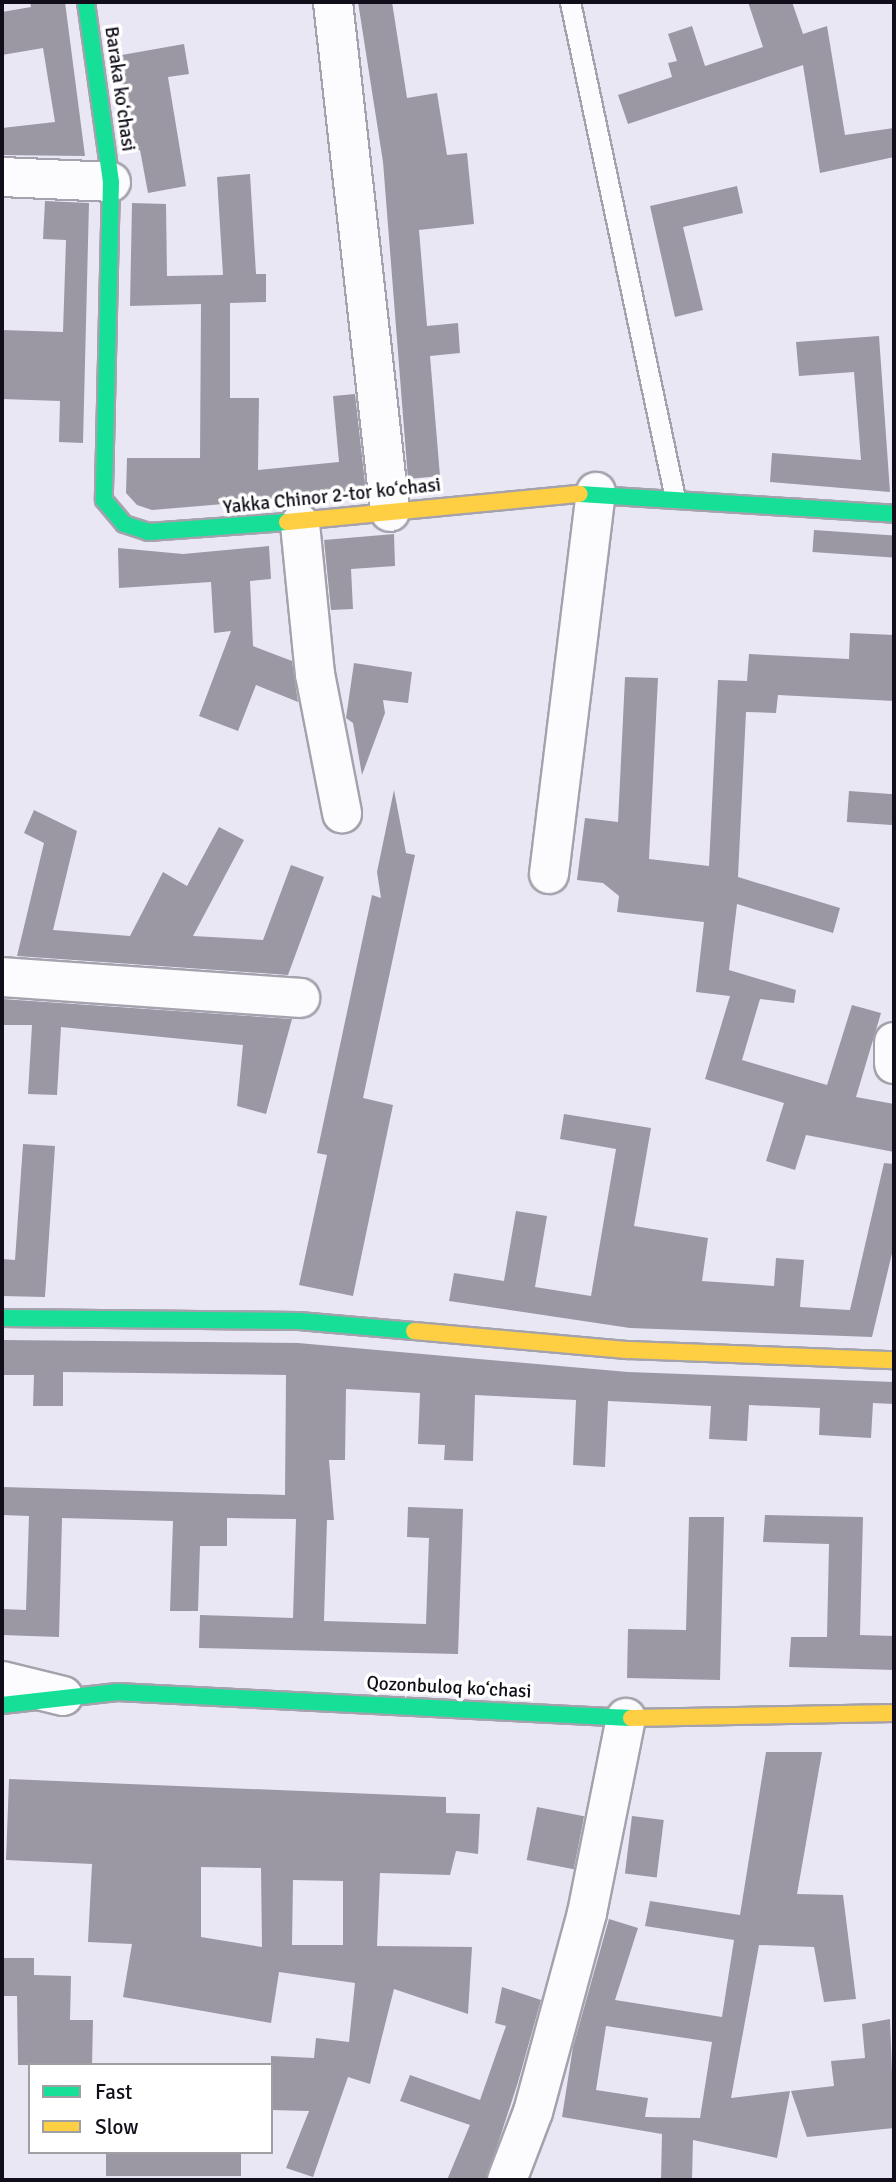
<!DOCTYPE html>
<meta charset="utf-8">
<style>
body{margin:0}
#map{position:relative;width:896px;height:2182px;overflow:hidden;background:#eae7f4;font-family:Signika,sans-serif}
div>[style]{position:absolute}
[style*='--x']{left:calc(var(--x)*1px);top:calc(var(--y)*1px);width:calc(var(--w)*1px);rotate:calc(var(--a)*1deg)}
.building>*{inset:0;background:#9b98a4;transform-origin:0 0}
.roads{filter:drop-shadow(2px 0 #a4a2ac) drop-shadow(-2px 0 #a4a2ac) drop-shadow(0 2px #a4a2ac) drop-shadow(0 -2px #a4a2ac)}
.lane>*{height:19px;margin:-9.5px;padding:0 9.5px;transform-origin:9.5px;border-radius:9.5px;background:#fcfbfd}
.street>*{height:38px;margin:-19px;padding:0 19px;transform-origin:19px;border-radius:19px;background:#fcfbfd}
.fast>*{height:16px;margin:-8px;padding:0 8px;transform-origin:8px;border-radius:8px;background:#16e098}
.slow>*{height:16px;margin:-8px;padding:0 8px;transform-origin:8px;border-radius:8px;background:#ffcf43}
span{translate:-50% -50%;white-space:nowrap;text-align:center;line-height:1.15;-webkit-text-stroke:7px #fff;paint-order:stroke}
.street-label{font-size:19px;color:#110e19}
.frame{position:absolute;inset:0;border:4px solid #110e19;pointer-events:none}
.legend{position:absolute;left:28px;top:2063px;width:245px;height:91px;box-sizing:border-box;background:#fff;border:2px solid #a09fa3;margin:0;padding:9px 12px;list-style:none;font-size:21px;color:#110e19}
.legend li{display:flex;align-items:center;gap:14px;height:35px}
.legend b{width:35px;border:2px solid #a09fa3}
</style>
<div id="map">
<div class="building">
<div style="clip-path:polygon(30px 2px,65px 2px,85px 156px,2px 155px,2px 128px,55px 122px,43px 48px,2px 55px,2px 12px,31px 7px)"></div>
<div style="clip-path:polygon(358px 2px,392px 2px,407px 98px,437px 93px,447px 155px,467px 153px,474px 224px,419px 230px,427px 326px,458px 323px,460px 353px,430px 356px,440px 476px,408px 479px,383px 162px)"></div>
<div style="clip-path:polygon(748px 2px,792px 2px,803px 34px,827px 26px,845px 135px,894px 128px,894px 157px,820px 173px,803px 65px,628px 124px,618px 95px,672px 77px,668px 63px,677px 61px,668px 34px,692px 26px,705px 66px,763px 47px)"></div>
<div style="clip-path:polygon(184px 44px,189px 74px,168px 77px,186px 186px,148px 193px,140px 150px,129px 151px,116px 56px)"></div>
<div style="clip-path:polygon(250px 174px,256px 274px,266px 274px,266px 302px,230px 303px,230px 398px,259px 398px,258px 470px,339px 462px,333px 396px,355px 394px,366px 492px,152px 510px,137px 505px,126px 493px,127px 458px,200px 458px,201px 304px,130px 306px,132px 203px,166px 204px,167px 276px,223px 275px,217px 177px)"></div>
<div style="clip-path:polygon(737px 186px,743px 213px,683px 227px,703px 310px,675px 317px,650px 206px)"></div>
<div style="clip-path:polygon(45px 201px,89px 203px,83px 443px,59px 442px,60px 401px,2px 399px,2px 330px,63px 332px,66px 240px,43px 239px)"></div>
<div style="clip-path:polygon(879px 336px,890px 492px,770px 482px,772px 453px,861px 460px,854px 372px,799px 376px,796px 342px)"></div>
<div style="left:814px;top:530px;width:80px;height:22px;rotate:4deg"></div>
<div style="clip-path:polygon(394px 534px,395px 566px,351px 569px,353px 609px,331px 610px,324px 540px)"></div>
<div style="clip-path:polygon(269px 546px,271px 579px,250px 581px,253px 646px,292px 661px,298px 702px,256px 685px,238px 731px,199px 716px,231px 631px,214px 633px,211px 582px,119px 588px,118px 548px,183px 554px)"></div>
<div style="clip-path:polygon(850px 633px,894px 635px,894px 701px,778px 695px,776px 713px,746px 712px,738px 877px,840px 908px,833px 933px,737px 904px,729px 970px,796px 990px,794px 1003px,760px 999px,742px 1060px,827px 1085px,852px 1005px,881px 1013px,856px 1097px,894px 1104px,894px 1152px,806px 1135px,795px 1170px,766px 1161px,784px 1103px,705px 1079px,730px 996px,696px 992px,704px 922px,617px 912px,619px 896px,603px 883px,577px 880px,585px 818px,618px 822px,625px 677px,658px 678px,649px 859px,709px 866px,718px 680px,747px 681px,749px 654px,849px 659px)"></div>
<div style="clip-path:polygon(354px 663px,412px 672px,408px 703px,383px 700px,385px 713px,362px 775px,353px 723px,346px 718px)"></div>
<div style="clip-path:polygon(394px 790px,406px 853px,415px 855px,363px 1098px,393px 1105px,353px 1296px,299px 1285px,327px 1155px,317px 1153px,372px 895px,381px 898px,377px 872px)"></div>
<div style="left:849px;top:791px;width:45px;height:31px;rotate:4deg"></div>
<div style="clip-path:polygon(34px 810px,77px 831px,53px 930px,130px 936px,163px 872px,187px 886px,219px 827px,244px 840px,193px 936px,263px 940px,291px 865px,324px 877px,288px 975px,17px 956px,44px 843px,24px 833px)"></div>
<div style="clip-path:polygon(2px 999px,292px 1019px,266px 1114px,237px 1106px,243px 1045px,61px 1027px,57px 1095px,28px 1094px,32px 1025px,2px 1025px)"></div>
<div style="clip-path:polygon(564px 1114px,651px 1128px,634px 1226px,708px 1238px,702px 1281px,774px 1286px,776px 1258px,804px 1260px,800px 1307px,850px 1310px,884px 1163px,894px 1164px,894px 1245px,872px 1337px,630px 1328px,449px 1301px,454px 1273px,504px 1281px,516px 1211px,547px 1216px,535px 1287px,591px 1296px,616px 1149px,560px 1139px)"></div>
<div style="clip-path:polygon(23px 1144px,55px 1146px,45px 1297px,2px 1296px,2px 1259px,15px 1260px)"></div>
<div style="clip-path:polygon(2px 1340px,298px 1343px,628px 1372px,894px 1382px,894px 1404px,873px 1403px,871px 1438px,819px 1435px,820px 1408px,749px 1405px,747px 1441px,709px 1439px,711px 1406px,608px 1401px,605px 1467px,573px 1465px,576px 1400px,475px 1395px,473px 1461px,444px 1460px,445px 1445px,418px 1444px,420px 1393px,346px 1389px,345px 1460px,329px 1460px,334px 1520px,327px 1520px,324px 1621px,426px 1624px,429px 1538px,407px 1537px,408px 1507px,463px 1509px,458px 1654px,199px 1648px,200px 1615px,293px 1618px,296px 1519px,227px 1518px,227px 1546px,200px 1546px,198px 1611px,170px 1611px,173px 1521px,62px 1518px,59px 1637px,2px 1635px,2px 1609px,26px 1610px,29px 1516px,2px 1515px,2px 1487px,285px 1495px,286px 1375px,63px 1372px,63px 1406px,33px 1406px,34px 1375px,2px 1375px)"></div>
<div style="clip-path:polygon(765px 1515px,863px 1517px,860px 1635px,894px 1636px,894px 1670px,789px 1667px,791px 1637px,827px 1637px,829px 1544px,763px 1542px)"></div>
<div style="clip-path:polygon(689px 1517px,724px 1517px,720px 1680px,627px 1678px,628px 1629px,686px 1630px)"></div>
<div style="clip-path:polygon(evenodd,766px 1752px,822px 1752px,797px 1894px,843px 1895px,856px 1999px,824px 2002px,814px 1947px,759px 1945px,731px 2098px,790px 2091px,777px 2158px,693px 2140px,692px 2180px,661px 2180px,662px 2134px,562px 2117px,573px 2047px,609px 1919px,638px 1928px,615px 2000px,722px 2017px,734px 1940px,645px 1926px,650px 1901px,740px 1915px,766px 1752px,606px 2026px,712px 2042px,700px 2118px,645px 2117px,648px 2098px,596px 2090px,606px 2026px)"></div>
<div style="clip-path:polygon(evenodd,9px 1779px,446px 1797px,446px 1813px,480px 1814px,478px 1854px,456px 1851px,450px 1875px,380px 1873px,377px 1946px,472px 1947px,468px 2014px,394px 1989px,370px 2084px,348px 2077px,313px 2177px,286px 2168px,309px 2111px,271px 2110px,271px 2056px,314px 2058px,316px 2038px,349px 2042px,355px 1983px,279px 1972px,271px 2023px,123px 1997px,132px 1944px,88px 1942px,92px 1864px,6px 1860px,9px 1779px,201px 1867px,261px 1868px,262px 1947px,201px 1937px,201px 1867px,9px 1779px,293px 1880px,343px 1881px,343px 1945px,292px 1945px,293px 1880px)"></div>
<div style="left:537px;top:1807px;width:48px;height:54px;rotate:11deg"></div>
<div style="left:632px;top:1816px;width:32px;height:58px;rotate:7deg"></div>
<div style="clip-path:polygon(2px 1958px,34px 1958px,34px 1975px,71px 1976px,70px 2020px,93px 2020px,92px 2065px,18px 2065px,17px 1996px,2px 1996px)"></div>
<div style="clip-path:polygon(502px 1987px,541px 2000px,518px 2082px,486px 2180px,447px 2180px,470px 2125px,400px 2101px,410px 2075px,480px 2100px,506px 2026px,495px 2023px)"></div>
<div style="clip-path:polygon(890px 2019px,894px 2128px,807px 2137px,791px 2091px,834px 2086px,831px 2061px,865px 2058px,862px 2024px)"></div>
<div style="left:106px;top:2152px;width:135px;height:24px"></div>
</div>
<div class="roads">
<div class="lane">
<div style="--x:570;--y:2;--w:507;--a:78.05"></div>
</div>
<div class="street">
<div style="--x:333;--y:2;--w:513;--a:83.62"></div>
<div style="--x:2;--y:177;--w:109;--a:2.6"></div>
<div style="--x:300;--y:524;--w:151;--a:84.3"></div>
<div style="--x:315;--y:674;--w:142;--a:79"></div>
<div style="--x:549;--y:874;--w:385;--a:-83"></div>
<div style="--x:2;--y:977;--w:299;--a:4"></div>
<div style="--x:894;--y:1042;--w:22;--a:90"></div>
<div style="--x:2;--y:1681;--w:63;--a:13.8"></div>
<div style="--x:507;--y:2180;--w:73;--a:-69.1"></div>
<div style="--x:533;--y:2112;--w:206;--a:-74.8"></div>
<div style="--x:587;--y:1913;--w:199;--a:-78.7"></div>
</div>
<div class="fast">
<div style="--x:86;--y:2;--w:182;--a:82.1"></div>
<div style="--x:111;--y:182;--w:318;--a:91.3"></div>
<div style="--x:104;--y:500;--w:31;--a:50"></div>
<div style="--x:124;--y:524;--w:25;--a:18"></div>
<div style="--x:148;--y:532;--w:139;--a:-4.1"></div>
<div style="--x:580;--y:494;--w:315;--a:3.6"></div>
<div style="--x:2;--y:1318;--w:297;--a:0.6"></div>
<div style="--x:299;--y:1321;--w:115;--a:5"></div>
<div style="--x:2;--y:1705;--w:116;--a:-6.4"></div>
<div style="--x:117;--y:1692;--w:515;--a:2.9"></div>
</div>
<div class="slow">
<div style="--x:287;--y:522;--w:294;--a:-5.5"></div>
<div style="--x:414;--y:1331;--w:216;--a:5.1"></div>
<div style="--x:629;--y:1350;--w:265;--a:2.2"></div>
<div style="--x:631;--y:1718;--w:263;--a:-1.1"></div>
</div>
</div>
<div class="street-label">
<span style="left:119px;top:89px;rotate:82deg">Baraka koʻchasi</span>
<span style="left:332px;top:497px;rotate:-6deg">Yakka Chinor 2-tor koʻchasi</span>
<span style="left:449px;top:1688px;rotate:3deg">Qozonbuloq koʻchasi</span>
</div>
<div class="frame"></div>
<ul class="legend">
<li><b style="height:9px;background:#16e098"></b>Fast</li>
<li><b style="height:9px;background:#ffcf43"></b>Slow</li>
</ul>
</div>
